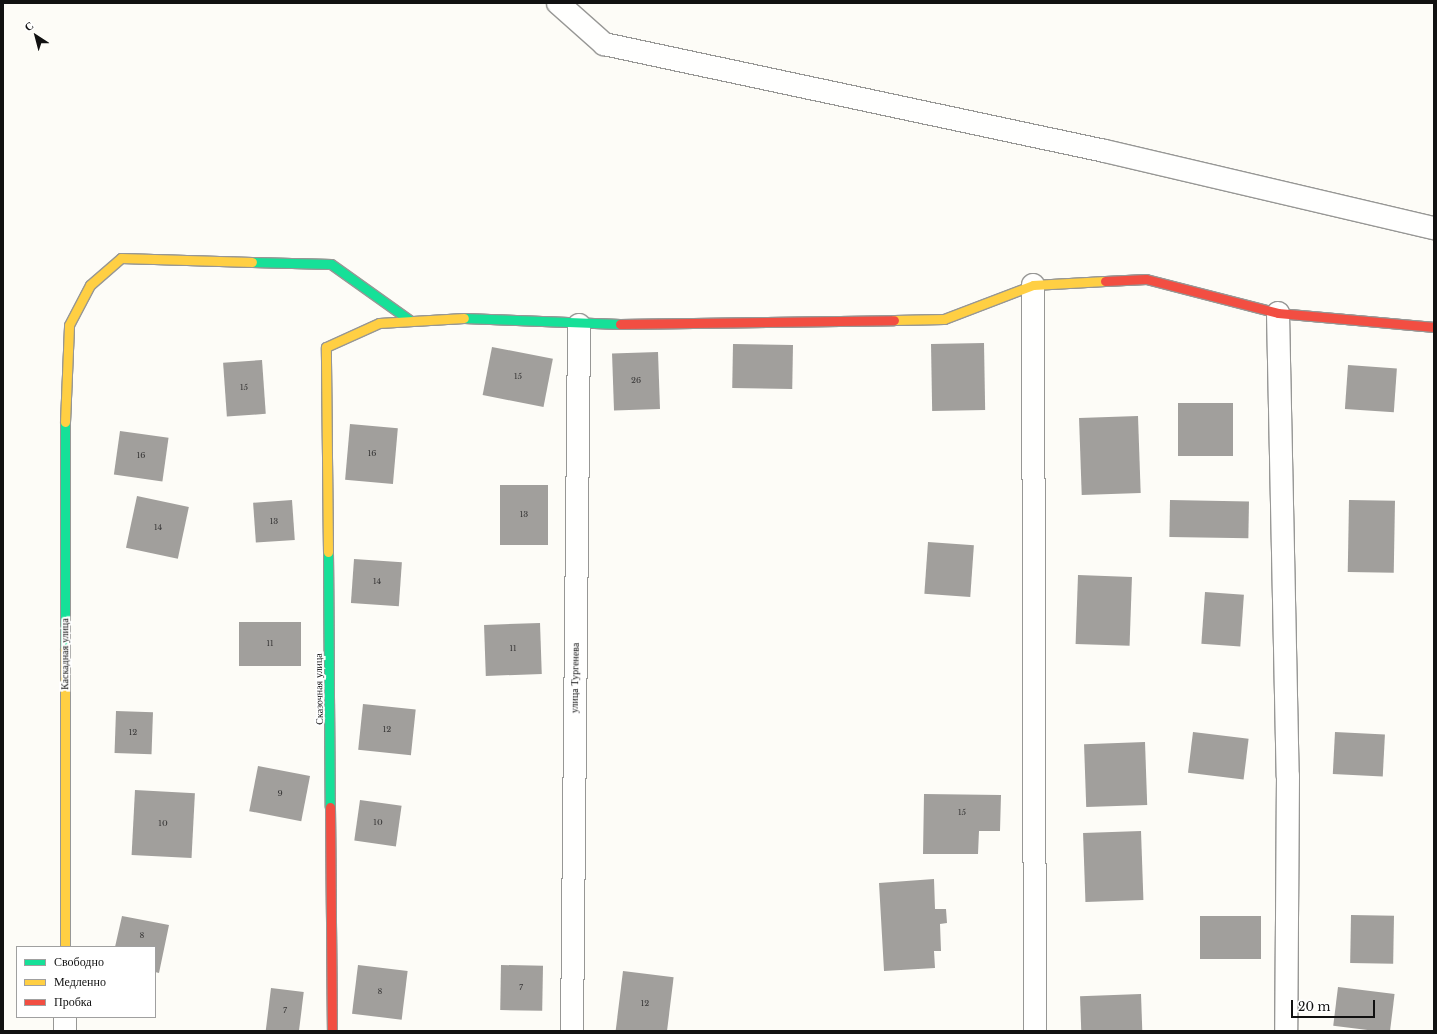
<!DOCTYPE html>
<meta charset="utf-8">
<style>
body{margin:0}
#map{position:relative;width:1437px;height:1034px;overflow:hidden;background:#fdfcf7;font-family:"Libre Baskerville",serif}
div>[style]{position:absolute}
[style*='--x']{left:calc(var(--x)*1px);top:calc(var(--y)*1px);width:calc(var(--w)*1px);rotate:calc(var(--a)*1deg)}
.building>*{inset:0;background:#a19f9c;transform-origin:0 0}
.roads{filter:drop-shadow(1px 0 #979795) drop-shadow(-1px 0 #979795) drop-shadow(0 1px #979795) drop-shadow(0 -1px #979795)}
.street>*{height:22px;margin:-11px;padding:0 11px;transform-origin:11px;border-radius:11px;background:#fffffe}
.fast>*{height:9px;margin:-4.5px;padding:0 4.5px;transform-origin:4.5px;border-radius:4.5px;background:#16e098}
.slow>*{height:9px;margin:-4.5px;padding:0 4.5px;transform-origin:4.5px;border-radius:4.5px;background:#ffcf43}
.jam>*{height:9px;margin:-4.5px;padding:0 4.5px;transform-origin:4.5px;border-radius:4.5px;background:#f24e42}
span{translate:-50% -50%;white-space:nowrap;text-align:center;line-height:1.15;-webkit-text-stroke:4px #fff;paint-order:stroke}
.number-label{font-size:8px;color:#353434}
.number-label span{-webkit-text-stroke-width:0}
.street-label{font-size:10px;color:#111}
.frame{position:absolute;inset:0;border:4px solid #111;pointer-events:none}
.legend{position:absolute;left:16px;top:946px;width:140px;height:72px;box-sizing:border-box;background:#fff;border:1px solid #a0a0a0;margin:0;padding:5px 7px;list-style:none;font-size:12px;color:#111}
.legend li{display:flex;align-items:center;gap:8px;height:20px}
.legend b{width:20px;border:1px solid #a0a0a0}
.north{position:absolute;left:16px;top:16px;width:40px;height:40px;-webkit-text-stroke:3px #fff;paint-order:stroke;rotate:324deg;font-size:11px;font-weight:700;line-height:16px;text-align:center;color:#111}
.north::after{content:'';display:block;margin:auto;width:14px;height:18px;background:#111;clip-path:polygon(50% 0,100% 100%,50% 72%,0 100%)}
.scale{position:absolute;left:1291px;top:1000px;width:84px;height:18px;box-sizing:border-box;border:2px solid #111;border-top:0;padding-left:5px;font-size:12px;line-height:14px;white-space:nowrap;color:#111;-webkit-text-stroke:3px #fff;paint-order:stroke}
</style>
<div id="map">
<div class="building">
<div style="left:984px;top:343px;width:67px;height:53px;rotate:89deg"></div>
<div style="left:733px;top:344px;width:60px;height:44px;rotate:1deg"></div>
<div style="left:492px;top:347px;width:62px;height:49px;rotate:11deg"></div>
<div style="left:658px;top:352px;width:57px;height:46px;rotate:88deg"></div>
<div style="left:262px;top:360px;width:54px;height:39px;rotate:86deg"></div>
<div style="left:1348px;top:365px;width:49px;height:44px;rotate:4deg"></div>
<div style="left:1178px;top:403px;width:55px;height:53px"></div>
<div style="left:1138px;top:416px;width:77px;height:59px;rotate:88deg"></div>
<div style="left:350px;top:424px;width:48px;height:56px;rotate:5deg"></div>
<div style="left:120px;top:431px;width:49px;height:44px;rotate:8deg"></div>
<div style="left:548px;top:485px;width:60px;height:48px;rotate:90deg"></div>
<div style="left:137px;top:496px;width:53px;height:53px;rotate:12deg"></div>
<div style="left:292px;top:500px;width:40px;height:39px;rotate:86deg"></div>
<div style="left:1170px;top:500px;width:79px;height:37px;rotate:1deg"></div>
<div style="left:1349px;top:500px;width:46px;height:72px;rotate:1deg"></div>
<div style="left:928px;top:542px;width:46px;height:52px;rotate:4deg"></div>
<div style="left:354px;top:559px;width:48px;height:44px;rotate:4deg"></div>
<div style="left:1078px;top:575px;width:54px;height:69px;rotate:2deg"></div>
<div style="left:1205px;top:592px;width:39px;height:52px;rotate:4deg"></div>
<div style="left:239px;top:622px;width:62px;height:44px"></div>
<div style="left:540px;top:623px;width:51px;height:56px;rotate:88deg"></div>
<div style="left:363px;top:704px;width:53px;height:46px;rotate:6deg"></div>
<div style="left:116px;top:711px;width:37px;height:42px;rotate:2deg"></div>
<div style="left:1193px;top:732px;width:56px;height:41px;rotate:7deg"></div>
<div style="left:1335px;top:732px;width:50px;height:42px;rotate:3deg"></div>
<div style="left:1145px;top:742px;width:63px;height:61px;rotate:88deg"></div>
<div style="left:258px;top:766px;width:53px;height:46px;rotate:11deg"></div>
<div style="left:135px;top:790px;width:60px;height:65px;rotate:3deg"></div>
<div style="clip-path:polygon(924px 794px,1001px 795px,1000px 831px,979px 831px,978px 854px,923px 854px)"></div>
<div style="left:360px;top:800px;width:42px;height:41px;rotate:8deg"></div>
<div style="left:1141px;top:831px;width:69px;height:58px;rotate:88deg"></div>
<div style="clip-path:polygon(934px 879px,935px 909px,946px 909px,947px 923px,940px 924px,941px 951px,934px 951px,935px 968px,884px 971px,879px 883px)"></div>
<div style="left:1351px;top:915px;width:43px;height:48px;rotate:1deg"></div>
<div style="clip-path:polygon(122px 916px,169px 925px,159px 973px,155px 972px,155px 947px,115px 947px)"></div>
<div style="left:1200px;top:916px;width:61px;height:43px"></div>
<div style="left:358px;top:965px;width:50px;height:49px;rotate:7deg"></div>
<div style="left:501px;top:965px;width:42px;height:45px;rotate:1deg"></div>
<div style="left:623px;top:971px;width:51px;height:61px;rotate:7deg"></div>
<div style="left:1338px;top:987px;width:57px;height:39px;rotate:7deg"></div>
<div style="left:271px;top:988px;width:33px;height:43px;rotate:7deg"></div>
<div style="left:1141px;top:994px;width:37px;height:61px;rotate:88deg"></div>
</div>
<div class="roads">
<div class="street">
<div style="--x:558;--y:3;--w:62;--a:41.7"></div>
<div style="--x:604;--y:44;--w:512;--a:12.06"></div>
<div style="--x:1105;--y:151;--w:338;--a:13.2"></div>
<div style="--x:1033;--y:285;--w:746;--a:89.85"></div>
<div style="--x:1278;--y:313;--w:463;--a:88.8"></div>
<div style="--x:1288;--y:776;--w:255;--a:90.4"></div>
<div style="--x:65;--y:1017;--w:14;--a:90"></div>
<div style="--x:572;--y:1031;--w:706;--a:-89.43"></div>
</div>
<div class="fast">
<div style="--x:252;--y:262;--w:79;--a:1.5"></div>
<div style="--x:331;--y:264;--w:98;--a:35.5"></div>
<div style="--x:464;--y:318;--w:156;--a:2.2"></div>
<div style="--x:65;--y:422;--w:227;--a:90"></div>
<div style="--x:328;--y:552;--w:255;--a:89.6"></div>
</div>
<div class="slow">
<div style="--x:894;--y:320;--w:50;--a:-1.1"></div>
<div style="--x:944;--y:319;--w:95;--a:-20.9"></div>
<div style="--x:1033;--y:285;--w:72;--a:-3.2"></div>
<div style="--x:65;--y:422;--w:97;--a:-87.6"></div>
<div style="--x:69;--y:325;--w:45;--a:-62.3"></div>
<div style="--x:90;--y:285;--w:41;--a:-41.1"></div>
<div style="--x:121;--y:258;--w:131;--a:1.7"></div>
<div style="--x:328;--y:552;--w:205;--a:-90.6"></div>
<div style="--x:326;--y:347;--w:58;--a:-24.4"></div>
<div style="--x:379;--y:323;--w:85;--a:-3.4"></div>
<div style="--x:65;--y:649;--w:298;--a:90"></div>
</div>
<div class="jam">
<div style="--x:1105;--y:281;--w:41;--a:-2.8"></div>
<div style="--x:1146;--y:279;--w:136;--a:14.4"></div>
<div style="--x:1278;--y:313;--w:157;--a:5.1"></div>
<div style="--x:620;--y:324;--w:274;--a:-0.8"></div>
<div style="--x:330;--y:807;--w:224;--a:89.5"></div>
</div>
</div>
<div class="number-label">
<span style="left:518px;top:377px">15</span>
<span style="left:636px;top:381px">26</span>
<span style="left:244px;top:388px">15</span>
<span style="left:372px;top:454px">16</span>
<span style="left:141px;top:456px">16</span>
<span style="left:524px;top:515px">13</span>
<span style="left:274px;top:522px">13</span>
<span style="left:158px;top:528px">14</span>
<span style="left:377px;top:582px">14</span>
<span style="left:270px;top:644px">11</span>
<span style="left:513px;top:649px">11</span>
<span style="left:387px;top:730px">12</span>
<span style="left:133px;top:733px">12</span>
<span style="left:280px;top:794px">9</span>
<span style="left:962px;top:813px">15</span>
<span style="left:378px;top:823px">10</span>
<span style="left:163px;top:824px">10</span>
<span style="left:142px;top:936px">8</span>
<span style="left:521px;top:988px">7</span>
<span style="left:380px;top:992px">8</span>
<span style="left:645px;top:1004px">12</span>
<span style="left:285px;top:1011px">7</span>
</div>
<div class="street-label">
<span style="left:65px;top:654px;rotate:-90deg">Каскадная улица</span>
<span style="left:575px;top:678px;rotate:-89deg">улица Тургенева</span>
<span style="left:319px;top:689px;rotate:-91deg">Сказочная улица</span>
</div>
<div class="frame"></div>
<ul class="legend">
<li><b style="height:5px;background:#16e098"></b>Свободно</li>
<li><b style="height:5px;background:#ffcf43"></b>Медленно</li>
<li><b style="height:5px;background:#f24e42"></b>Пробка</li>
</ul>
<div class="north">С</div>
<div class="scale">20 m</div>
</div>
